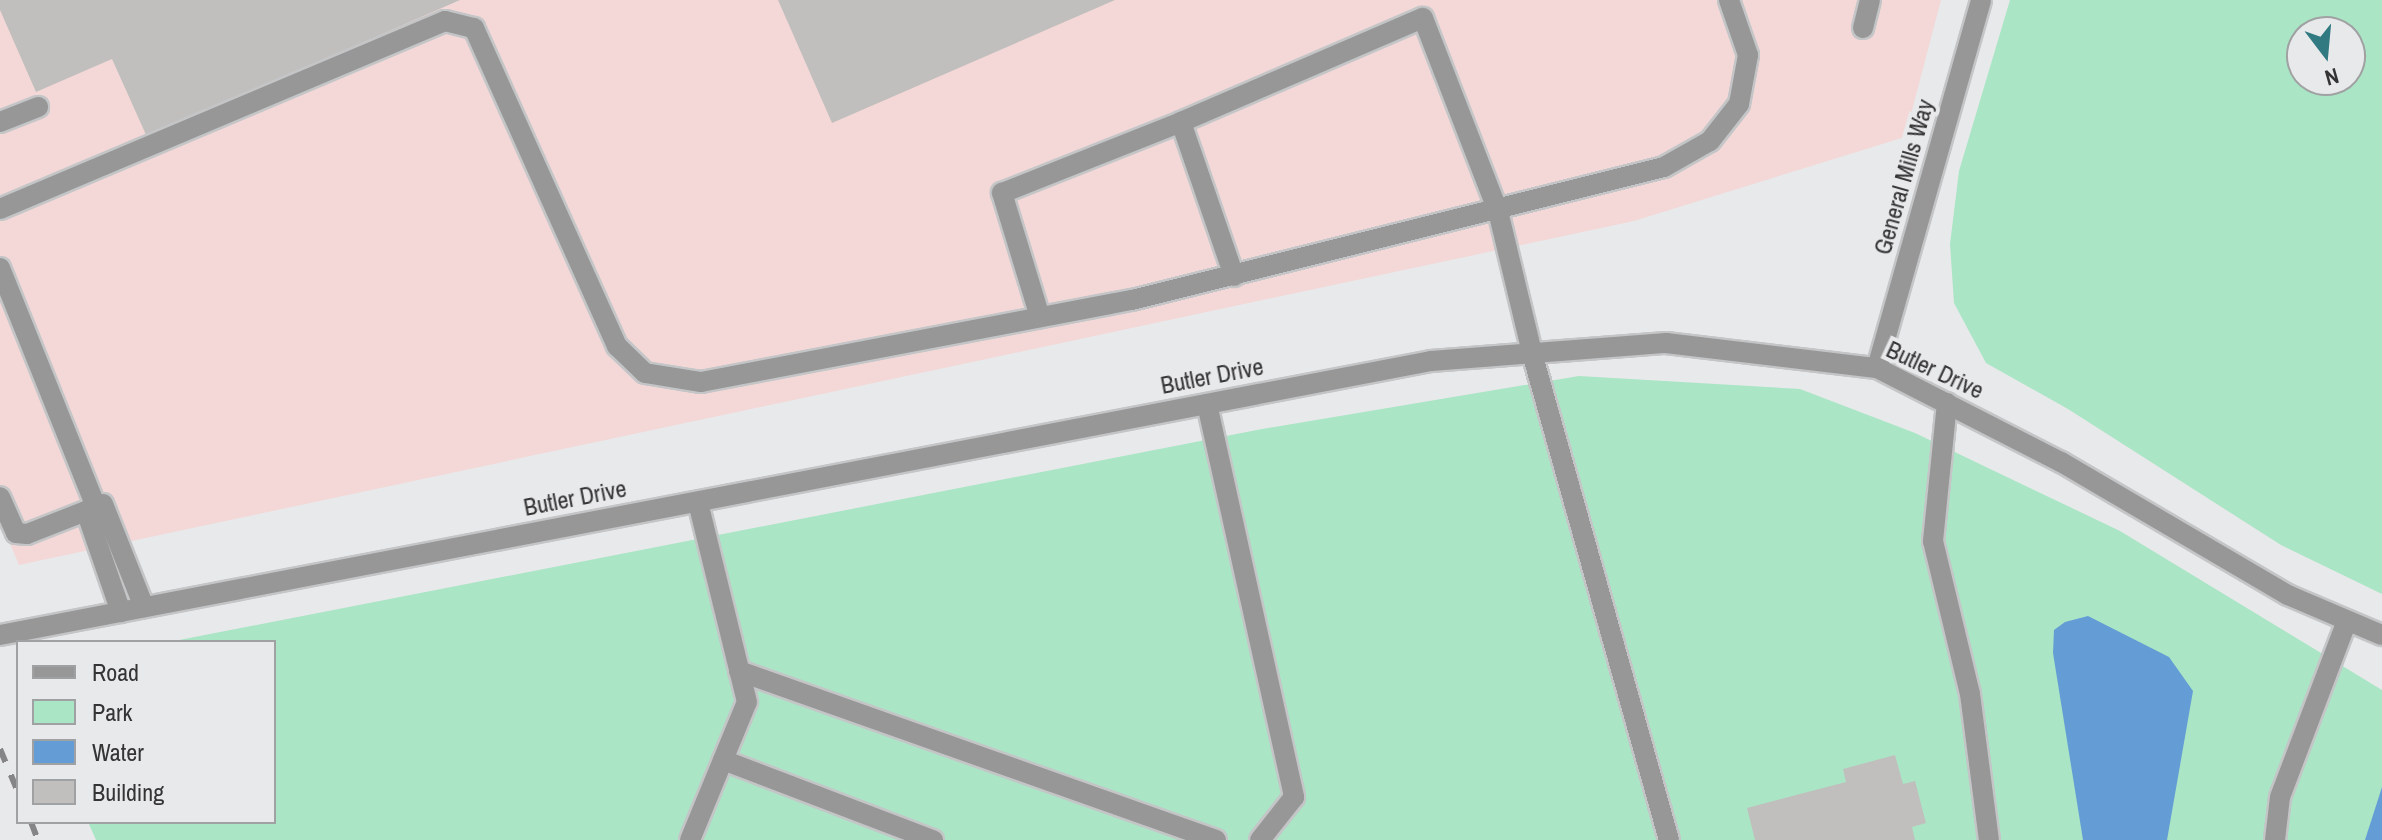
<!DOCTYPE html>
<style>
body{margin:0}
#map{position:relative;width:2382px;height:840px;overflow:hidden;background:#e8e9eb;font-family:"Archivo Narrow",sans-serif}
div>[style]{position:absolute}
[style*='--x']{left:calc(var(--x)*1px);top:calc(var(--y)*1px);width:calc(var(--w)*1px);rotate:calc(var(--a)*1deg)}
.industrial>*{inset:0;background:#f3d8d7}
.green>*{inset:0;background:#aae5c5}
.water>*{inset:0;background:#649dd5}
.building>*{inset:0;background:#c1bfbd}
.roads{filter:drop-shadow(2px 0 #c4c5c7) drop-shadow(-2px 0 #c4c5c7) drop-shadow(0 2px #c4c5c7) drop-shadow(0 -2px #c4c5c7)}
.minor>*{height:20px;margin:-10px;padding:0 10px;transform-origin:10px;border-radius:10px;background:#989797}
.rail>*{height:6px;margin-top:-3px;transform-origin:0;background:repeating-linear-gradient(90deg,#858587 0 14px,transparent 0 28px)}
span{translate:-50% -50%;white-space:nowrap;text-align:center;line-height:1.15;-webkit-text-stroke:8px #e8e9eb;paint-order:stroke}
.street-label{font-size:24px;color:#343435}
.legend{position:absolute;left:16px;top:640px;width:260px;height:184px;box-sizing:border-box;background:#e8e9eb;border:2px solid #a0a1a2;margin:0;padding:10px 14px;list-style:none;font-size:24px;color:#343435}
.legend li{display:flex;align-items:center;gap:16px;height:40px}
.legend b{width:40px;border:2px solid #a0a1a2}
.north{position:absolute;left:2286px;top:16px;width:80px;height:80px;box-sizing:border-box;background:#e8e9eb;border:2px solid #a0a1a2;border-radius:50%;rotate:164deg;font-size:22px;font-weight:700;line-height:32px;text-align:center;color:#343435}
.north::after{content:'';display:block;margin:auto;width:28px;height:36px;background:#317a81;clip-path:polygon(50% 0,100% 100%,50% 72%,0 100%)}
</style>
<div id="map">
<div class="industrial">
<div style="clip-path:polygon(0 0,1941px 0,1905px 137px,1634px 221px,19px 565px,0 520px)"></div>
</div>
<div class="green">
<div style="clip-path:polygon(evenodd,2010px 0,2382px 0,2382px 594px,2281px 545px,2068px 409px,1986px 363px,1954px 303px,1950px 244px,1959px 171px,2010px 0,2302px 32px,2350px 32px,2350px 80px,2302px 80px,2302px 32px)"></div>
<div style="clip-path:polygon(1579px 376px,1800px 389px,1915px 433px,2120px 531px,2382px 690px,2382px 840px,96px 840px,88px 822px,274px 822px,274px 642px,169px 642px,1262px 429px)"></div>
</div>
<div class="water">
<div style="clip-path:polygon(2088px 616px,2169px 657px,2193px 691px,2167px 840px,2083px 840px,2053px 653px,2054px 630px,2065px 622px)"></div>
<div style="clip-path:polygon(2382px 787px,2382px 840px,2365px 840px)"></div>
</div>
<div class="building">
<div style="clip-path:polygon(0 0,460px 0,147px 137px,112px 59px,36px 92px,0 10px)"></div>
<div style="clip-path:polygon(778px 0,1115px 0,832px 123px)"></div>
<div style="clip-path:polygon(1895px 755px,1903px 784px,1915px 781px,1926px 823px,1912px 827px,1915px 840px,1755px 840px,1747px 808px,1846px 782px,1843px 769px)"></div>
</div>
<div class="roads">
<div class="minor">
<div style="--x:1863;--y:28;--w:29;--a:-76"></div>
<div style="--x:0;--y:122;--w:41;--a:-21.5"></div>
<div style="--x:0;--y:209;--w:483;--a:-22.9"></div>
<div style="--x:445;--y:21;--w:30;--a:14"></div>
<div style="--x:474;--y:28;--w:349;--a:65.8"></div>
<div style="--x:617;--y:346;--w:39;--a:44"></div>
<div style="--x:645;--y:373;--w:57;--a:9.1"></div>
<div style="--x:701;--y:382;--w:439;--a:-10.8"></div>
<div style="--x:1132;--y:300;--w:548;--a:-14.04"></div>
<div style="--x:1664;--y:167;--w:53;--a:-29.5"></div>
<div style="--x:1710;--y:141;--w:47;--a:-51.9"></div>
<div style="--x:1739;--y:104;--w:50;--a:-79.6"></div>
<div style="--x:1748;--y:55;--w:58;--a:-109.1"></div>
<div style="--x:0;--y:268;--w:258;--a:68.1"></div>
<div style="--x:96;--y:507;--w:74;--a:158.6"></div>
<div style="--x:27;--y:534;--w:11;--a:-175"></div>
<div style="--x:16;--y:533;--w:39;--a:-114"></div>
<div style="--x:1234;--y:276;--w:163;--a:-109"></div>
<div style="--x:1181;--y:122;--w:263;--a:-23.3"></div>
<div style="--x:1423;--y:18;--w:207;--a:68.8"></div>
<div style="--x:1498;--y:211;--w:146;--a:76.5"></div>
<div style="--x:1532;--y:353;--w:506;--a:74.29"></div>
<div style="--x:1040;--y:317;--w:130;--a:-107"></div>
<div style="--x:1002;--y:193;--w:193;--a:-21.6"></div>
<div style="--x:1877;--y:368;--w:382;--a:-74.2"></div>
<div style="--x:1947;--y:403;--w:139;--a:95.8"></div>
<div style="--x:1933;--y:541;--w:157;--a:76.4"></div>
<div style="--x:1970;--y:694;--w:147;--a:82.6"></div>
<div style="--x:1207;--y:404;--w:403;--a:77.5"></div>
<div style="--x:1294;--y:797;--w:55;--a:128.3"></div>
<div style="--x:103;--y:504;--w:111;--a:68.3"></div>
<div style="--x:86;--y:511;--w:107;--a:70.9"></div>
<div style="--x:0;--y:635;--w:1457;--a:-10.84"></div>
<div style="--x:1431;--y:361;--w:236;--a:-4.4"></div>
<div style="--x:1666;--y:343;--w:212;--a:6.8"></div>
<div style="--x:1877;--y:368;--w:207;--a:27.1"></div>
<div style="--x:2061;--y:462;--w:263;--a:30.4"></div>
<div style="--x:2288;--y:595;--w:102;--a:23.1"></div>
<div style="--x:739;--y:671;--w:506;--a:19.51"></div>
<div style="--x:723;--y:760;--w:225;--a:20.9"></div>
<div style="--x:690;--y:840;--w:149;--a:-67.6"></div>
<div style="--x:747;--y:702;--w:206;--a:-103.8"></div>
<div style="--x:2275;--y:840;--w:43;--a:-83.4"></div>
<div style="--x:2280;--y:797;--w:188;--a:-69.2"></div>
</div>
</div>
<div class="rail">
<div style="--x:0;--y:749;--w:47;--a:67.3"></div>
<div style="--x:31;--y:822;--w:19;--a:69"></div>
</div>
<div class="street-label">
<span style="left:1904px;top:177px;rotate:-74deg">General Mills Way</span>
<span style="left:1935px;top:370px;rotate:25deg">Butler Drive</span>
<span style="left:1212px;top:376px;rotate:-11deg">Butler Drive</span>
<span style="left:575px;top:498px;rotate:-11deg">Butler Drive</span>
</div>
<ul class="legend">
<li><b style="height:10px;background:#989797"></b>Road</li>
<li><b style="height:22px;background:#aae5c5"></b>Park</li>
<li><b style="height:22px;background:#649dd5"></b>Water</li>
<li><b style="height:22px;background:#c1bfbd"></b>Building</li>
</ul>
<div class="north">N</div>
</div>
